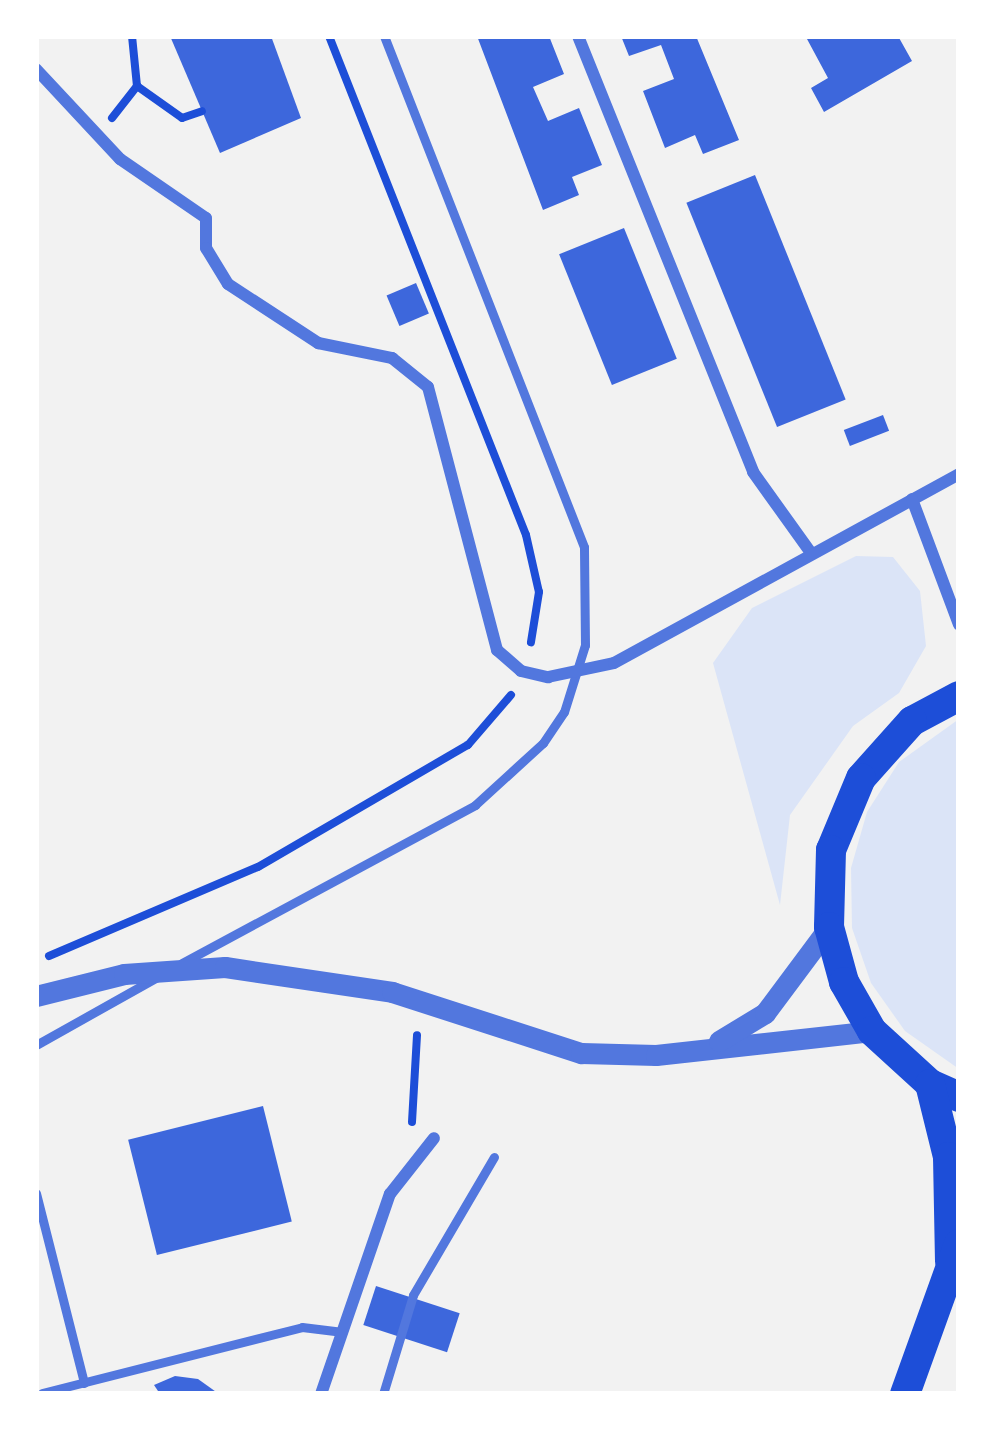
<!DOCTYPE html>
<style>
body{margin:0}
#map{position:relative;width:995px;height:1430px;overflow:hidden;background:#f2f2f2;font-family:Georgia,serif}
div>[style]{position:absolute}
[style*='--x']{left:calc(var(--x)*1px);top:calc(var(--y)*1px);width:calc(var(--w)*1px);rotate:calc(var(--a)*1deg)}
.green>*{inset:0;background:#dbe4f7}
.building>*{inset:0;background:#3d67dc;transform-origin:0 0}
.path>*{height:8px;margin:-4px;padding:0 4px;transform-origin:4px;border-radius:4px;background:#1d4ed8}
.service>*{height:9px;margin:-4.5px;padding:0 4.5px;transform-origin:4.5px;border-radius:4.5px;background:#5277de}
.minor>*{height:12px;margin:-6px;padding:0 6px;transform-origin:6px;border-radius:6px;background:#5277de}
.tertiary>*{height:21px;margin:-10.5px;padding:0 10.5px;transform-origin:10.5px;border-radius:10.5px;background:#5277de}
.primary>*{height:30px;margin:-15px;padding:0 15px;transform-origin:15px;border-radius:15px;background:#1d4ed8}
span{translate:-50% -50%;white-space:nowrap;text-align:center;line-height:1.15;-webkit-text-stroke:12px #fff;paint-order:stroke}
.frame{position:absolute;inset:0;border:39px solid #fff;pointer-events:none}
</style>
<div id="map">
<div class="green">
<div style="clip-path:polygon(856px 556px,893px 557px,920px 591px,926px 646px,899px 693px,853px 726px,790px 815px,780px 905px,713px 663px,752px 608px)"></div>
<div style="clip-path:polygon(959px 719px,959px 1069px,905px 1031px,871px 983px,852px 928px,851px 868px,867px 812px,899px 762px)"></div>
</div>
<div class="building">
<div style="clip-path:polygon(170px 36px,271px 36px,301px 118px,220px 153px)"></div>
<div style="clip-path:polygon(477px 36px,549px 36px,564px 74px,533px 87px,548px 121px,579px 108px,602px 165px,572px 177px,579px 195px,543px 210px)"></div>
<div style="clip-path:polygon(621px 36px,696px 36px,739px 140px,703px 154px,695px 135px,665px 148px,643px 91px,674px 79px,661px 45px,629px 56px)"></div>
<div style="clip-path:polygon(898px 36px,912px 61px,824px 112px,811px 88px,828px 78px,807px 39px)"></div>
<div style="left:755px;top:175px;width:242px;height:74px;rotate:68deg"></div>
<div style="left:624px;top:228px;width:141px;height:70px;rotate:68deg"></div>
<div style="left:416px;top:283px;width:33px;height:32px;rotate:67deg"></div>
<div style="left:883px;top:415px;width:17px;height:42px;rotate:69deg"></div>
<div style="left:263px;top:1106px;width:119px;height:139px;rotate:76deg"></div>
<div style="left:376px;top:1286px;width:88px;height:41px;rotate:18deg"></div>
<div style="clip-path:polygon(175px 1376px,198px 1379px,219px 1394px,160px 1394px,154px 1385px)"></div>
</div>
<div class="path">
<div style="--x:132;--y:36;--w:50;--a:84.3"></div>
<div style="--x:137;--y:86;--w:55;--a:35.4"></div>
<div style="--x:182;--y:118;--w:21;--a:-19"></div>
<div style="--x:329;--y:36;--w:536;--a:68.46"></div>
<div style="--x:526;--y:535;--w:58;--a:77.2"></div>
<div style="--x:539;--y:592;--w:51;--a:99.1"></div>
<div style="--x:112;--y:118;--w:41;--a:-52"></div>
<div style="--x:49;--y:956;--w:227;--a:-23.1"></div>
<div style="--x:258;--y:867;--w:243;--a:-30.2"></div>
<div style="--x:468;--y:745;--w:66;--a:-49.3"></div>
<div style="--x:412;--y:1122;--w:87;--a:-86.7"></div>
</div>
<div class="service">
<div style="--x:182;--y:963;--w:333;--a:-28.3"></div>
<div style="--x:475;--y:805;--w:92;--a:-42.4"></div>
<div style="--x:543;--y:743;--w:37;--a:-56"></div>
<div style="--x:564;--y:712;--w:70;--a:-72.6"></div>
<div style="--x:585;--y:645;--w:98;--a:-90.6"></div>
<div style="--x:584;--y:547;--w:549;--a:-111.37"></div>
<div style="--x:36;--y:1045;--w:139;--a:-29.3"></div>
<div style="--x:36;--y:1193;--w:196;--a:75.8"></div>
<div style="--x:42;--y:1393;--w:268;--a:-14.2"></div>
<div style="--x:302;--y:1327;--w:39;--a:7"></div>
<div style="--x:383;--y:1394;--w:103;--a:-73.1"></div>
<div style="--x:413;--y:1295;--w:160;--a:-59.6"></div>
</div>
<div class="minor">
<div style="--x:578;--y:36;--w:470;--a:68.1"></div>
<div style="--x:753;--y:472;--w:100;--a:54.4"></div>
<div style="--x:36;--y:69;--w:123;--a:47"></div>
<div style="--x:120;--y:159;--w:104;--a:34.5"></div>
<div style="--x:206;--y:218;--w:30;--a:90"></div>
<div style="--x:206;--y:248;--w:42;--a:58.6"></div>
<div style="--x:228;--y:284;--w:108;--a:33.2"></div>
<div style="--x:318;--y:343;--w:76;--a:11.5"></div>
<div style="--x:392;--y:358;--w:46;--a:38.9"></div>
<div style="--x:428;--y:387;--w:272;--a:75.3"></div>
<div style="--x:497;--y:650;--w:32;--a:41"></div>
<div style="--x:521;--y:671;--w:28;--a:13"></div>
<div style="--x:548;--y:677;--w:67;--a:-12"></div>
<div style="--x:614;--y:663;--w:393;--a:-28.7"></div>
<div style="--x:912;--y:499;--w:134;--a:69.5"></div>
<div style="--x:321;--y:1394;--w:212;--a:-71"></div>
<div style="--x:390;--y:1194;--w:71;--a:-51.8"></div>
</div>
<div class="tertiary">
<div style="--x:36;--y:996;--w:91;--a:-14"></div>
<div style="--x:124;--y:974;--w:101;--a:-4"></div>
<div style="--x:225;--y:967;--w:169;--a:8.5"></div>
<div style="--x:392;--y:992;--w:199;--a:17.9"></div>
<div style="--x:581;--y:1053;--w:75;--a:1.5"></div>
<div style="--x:656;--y:1055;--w:217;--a:-6.3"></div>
<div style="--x:719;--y:1041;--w:54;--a:-31.3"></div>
<div style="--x:765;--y:1013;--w:107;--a:-53.3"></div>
</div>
<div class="primary">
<div style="--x:959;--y:696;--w:53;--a:152"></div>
<div style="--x:912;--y:721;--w:76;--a:131.8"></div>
<div style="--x:861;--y:778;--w:78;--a:112.6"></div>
<div style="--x:831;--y:850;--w:77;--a:91.5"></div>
<div style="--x:829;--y:927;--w:57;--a:74.7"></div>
<div style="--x:844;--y:982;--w:56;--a:60.3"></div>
<div style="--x:872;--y:1031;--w:79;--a:42.4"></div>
<div style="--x:930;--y:1084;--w:32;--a:24"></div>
<div style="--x:930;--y:1084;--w:75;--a:76.1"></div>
<div style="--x:948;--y:1157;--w:104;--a:88.9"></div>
<div style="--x:905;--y:1394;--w:159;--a:-70.2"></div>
</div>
<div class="frame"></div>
</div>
